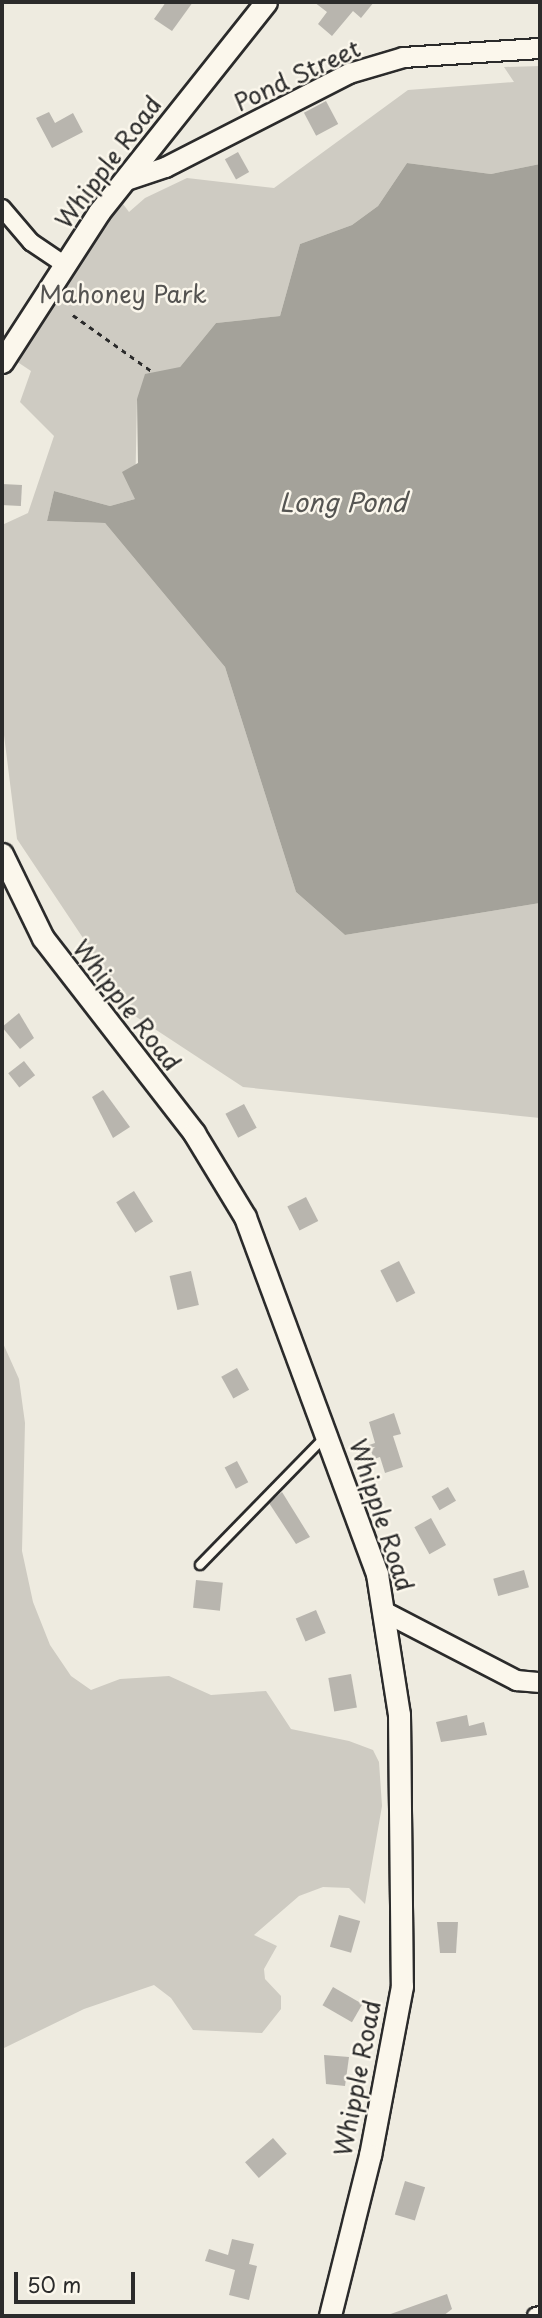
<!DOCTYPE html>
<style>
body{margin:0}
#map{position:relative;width:542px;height:2318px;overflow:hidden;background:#eeebe0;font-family:"Playpen Sans",sans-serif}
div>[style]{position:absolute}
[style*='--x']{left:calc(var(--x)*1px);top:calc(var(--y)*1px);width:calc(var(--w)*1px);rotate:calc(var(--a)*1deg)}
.green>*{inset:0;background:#cecbc2}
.water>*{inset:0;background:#a4a29a}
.building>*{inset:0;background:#b8b5ae;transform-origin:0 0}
.path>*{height:2.5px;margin-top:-1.25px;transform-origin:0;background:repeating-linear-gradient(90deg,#2b2b2b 0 5px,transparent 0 10px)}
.roads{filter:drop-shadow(2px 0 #2b2b2b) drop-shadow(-2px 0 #2b2b2b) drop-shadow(0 2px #2b2b2b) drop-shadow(0 -2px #2b2b2b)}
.service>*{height:8px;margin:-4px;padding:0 4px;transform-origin:4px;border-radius:4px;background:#fbf7ec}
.minor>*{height:16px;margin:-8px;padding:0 8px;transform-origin:8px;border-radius:8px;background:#fbf7ec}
.tertiary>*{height:19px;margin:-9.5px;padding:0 9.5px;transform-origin:9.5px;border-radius:9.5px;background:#fbf7ec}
.secondary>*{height:21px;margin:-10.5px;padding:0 10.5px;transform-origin:10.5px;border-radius:10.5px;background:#fbf7ec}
span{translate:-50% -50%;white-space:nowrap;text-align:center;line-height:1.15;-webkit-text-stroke:5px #fbf7ec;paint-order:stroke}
.street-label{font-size:24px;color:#2b2b2b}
.park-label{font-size:24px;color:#545351}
.water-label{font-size:26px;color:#555552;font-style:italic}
.frame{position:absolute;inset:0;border:4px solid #2b2b2b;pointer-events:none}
.scale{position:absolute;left:14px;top:2272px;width:121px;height:32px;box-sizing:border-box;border:4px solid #2b2b2b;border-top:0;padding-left:9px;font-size:21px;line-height:24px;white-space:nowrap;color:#2b2b2b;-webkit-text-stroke:5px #fbf7ec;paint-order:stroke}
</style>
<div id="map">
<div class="green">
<div style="clip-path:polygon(540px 66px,540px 164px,491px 174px,407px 163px,378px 206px,352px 225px,300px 244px,280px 316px,216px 323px,180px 367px,137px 399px,135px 499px,110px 506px,54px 491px,47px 521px,105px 523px,225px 667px,296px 892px,345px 935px,540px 903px,540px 1118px,243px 1087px,135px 1016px,17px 839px,2px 719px,2px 525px,28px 513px,54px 436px,20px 402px,31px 371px,16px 361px,102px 229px,123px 204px,129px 212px,145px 198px,187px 178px,274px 188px,408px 90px,514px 82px,504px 67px)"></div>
<div style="clip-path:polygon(2px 1341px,19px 1379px,25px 1423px,22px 1551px,33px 1602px,50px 1645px,71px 1676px,91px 1690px,120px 1679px,169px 1676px,211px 1695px,266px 1691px,291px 1729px,349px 1741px,373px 1750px,379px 1762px,382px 1806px,365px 1904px,349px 1888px,323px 1887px,299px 1896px,254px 1935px,277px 1946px,264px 1969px,265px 1979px,281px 1996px,281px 2009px,262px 2033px,193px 2030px,171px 1998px,154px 1985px,84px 2009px,2px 2049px)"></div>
</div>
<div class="water">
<div style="clip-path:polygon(407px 163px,491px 174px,540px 164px,540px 903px,345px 935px,296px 892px,225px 667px,105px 523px,47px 521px,54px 491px,110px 506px,135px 499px,122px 472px,138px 463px,137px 399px,145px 374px,180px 367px,216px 323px,280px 316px,300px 244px,352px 225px,378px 206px)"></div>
</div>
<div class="building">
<div style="clip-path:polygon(166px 2px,193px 2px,172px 31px,154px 19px)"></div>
<div style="clip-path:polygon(314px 2px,374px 2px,361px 18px,353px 11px,332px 36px,318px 24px,327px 12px)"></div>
<div style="left:326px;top:101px;width:26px;height:25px;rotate:62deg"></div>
<div style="clip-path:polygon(49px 112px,55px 123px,73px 113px,83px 132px,52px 148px,36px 118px)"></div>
<div style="left:238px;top:152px;width:23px;height:15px;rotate:61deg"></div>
<div style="left:2px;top:484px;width:20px;height:21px;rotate:3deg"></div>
<div style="clip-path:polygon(19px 1013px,34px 1038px,20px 1049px,2px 1027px)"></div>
<div style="left:24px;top:1061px;width:18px;height:20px;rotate:52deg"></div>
<div style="clip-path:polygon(103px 1090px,130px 1127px,113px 1138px,92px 1097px)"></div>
<div style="left:244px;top:1104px;width:27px;height:21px;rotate:62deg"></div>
<div style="left:134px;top:1191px;width:36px;height:21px;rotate:58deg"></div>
<div style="left:306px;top:1197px;width:27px;height:21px;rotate:63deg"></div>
<div style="left:399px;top:1261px;width:36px;height:21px;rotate:63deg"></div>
<div style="left:191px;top:1271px;width:35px;height:22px;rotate:77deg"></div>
<div style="left:237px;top:1368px;width:25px;height:18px;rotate:61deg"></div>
<div style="clip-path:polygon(394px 1413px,401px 1434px,393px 1436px,403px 1467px,385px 1473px,380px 1457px,374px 1459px,369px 1445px,375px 1443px,369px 1422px)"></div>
<div style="left:237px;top:1461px;width:24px;height:14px;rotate:62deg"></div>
<div style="left:448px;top:1487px;width:16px;height:19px;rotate:60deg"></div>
<div style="clip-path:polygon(282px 1492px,310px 1537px,296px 1544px,269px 1503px)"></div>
<div style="left:431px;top:1518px;width:31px;height:19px;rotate:61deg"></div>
<div style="left:524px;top:1570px;width:18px;height:32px;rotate:74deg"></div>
<div style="left:196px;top:1580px;width:27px;height:28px;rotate:6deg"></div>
<div style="left:316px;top:1610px;width:25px;height:22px;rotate:67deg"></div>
<div style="left:351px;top:1674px;width:34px;height:23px;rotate:80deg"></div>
<div style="clip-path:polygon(467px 1715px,469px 1726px,484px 1722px,487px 1735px,441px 1742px,436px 1722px)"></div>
<div style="left:339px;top:1915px;width:22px;height:33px;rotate:16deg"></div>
<div style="clip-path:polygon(437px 1922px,458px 1922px,456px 1953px,440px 1953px)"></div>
<div style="left:333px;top:1987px;width:34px;height:21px;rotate:30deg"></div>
<div style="clip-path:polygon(324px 2055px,349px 2057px,345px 2086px,326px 2084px)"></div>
<div style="left:273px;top:2138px;width:21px;height:37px;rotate:49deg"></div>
<div style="left:405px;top:2181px;width:21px;height:35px;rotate:17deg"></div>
<div style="clip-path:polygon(232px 2239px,254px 2244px,249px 2264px,257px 2266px,249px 2300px,229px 2295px,235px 2270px,205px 2261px,209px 2249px,228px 2255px)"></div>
<div style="clip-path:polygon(447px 2294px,452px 2309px,443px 2316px,385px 2316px)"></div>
</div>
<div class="path">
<div style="--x:73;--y:315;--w:98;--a:35.5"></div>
</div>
<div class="roads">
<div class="service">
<div style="--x:200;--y:1565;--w:179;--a:-45.7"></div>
</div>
<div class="minor">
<div style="--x:2;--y:208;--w:45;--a:49.5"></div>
<div style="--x:31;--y:242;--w:40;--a:34"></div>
<div style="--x:536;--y:2316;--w:4;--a:-14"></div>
</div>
<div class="tertiary">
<div style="--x:126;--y:180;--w:41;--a:-18.4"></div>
<div style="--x:165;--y:167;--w:207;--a:-27.1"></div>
<div style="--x:349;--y:73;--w:56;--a:-16.5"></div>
<div style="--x:403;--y:57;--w:137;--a:-3.8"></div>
<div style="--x:385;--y:1612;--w:148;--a:27.4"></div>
<div style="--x:516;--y:1680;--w:24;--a:5"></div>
</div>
<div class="secondary">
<div style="--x:2;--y:362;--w:179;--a:-57.1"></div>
<div style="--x:99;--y:212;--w:268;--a:-51.5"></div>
<div style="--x:2;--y:854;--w:93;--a:64"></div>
<div style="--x:43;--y:938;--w:247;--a:52.2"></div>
<div style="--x:194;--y:1133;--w:98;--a:58.7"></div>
<div style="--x:245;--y:1217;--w:381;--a:69.7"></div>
<div style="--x:377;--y:1574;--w:142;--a:81.1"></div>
<div style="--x:399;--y:1714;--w:272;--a:89.4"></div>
<div style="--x:402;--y:1986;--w:172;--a:100.7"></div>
<div style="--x:370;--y:2155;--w:166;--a:104"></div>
</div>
</div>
<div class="street-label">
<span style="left:297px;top:75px;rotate:-25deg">Pond Street</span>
<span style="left:108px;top:162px;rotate:-53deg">Whipple Road</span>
<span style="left:127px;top:1005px;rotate:52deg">Whipple Road</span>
<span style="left:382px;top:1515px;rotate:72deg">Whipple Road</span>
<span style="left:357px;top:2078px;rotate:-79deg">Whipple Road</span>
</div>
<div class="park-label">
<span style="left:123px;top:294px">Mahoney Park</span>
</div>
<div class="water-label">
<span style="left:343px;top:502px">Long Pond</span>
</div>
<div class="frame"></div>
<div class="scale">50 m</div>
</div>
